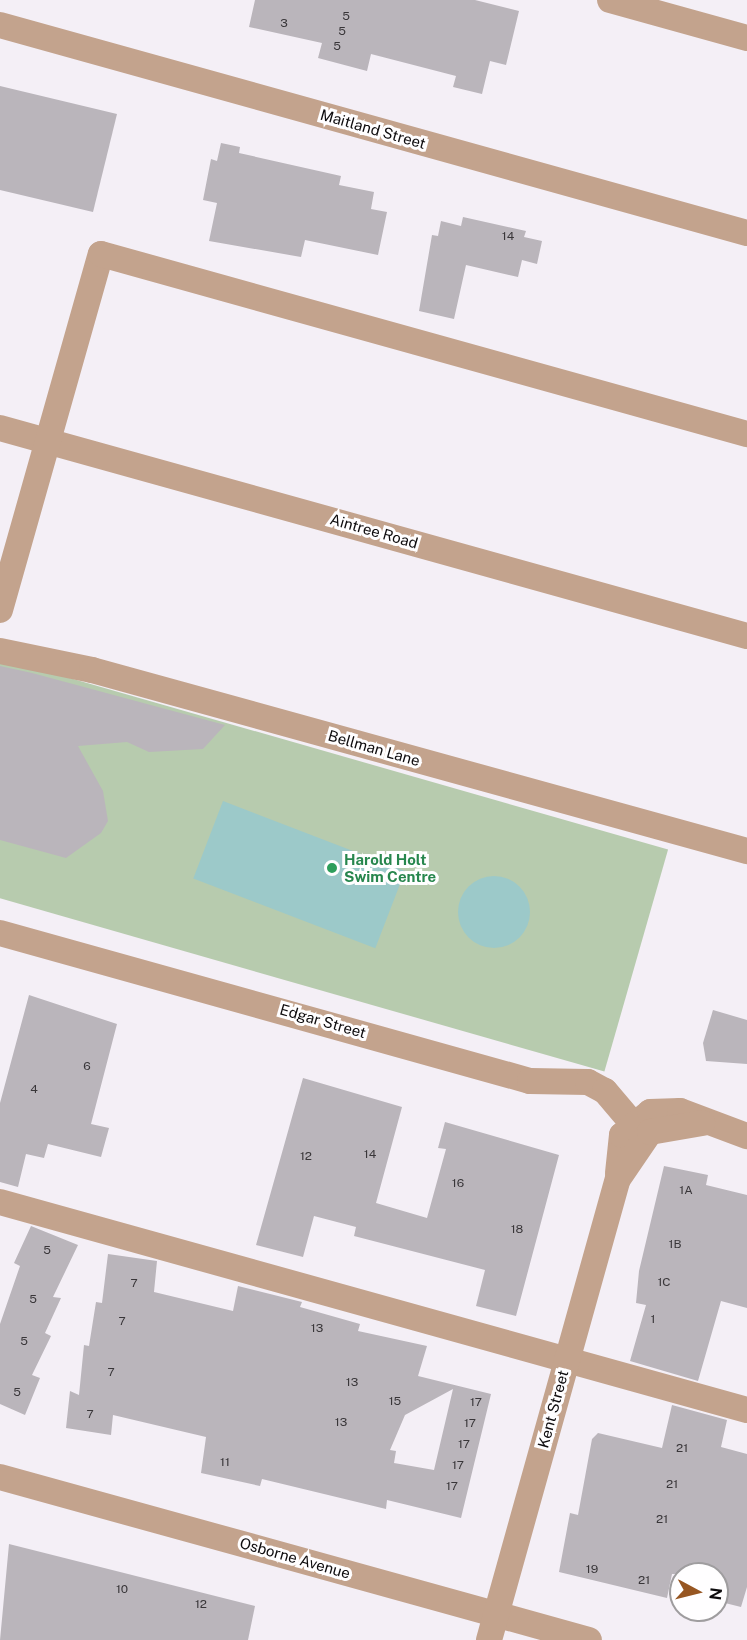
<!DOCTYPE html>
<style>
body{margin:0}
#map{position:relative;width:747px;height:1640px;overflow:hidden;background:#f4eff6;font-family:"Public Sans",sans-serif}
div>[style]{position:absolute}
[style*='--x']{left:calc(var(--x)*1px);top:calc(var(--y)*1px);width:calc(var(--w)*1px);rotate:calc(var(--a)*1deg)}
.green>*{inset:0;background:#b7cbae;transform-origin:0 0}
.water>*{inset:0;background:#9cc9c9;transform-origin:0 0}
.round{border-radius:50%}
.building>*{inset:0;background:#bab5bb}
.minor>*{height:26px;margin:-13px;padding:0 13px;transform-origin:13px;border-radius:13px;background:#c3a38d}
.dots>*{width:16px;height:16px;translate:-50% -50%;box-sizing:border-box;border:3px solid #fffeff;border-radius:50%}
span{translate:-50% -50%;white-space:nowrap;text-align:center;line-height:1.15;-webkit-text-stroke:6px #fffeff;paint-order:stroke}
.number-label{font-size:12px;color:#393639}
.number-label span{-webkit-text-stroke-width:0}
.street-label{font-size:15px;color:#0e0c0e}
.leisure-label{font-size:15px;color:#27864d;font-weight:700}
.left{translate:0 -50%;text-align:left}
.north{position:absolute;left:669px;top:1562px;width:60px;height:60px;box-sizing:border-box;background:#fffeff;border:2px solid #9f9d9f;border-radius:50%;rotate:97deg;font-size:16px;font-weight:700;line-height:24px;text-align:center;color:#0e0c0e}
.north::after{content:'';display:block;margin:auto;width:21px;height:27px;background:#975622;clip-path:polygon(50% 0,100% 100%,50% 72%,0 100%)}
</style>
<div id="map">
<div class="green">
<div style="left:0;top:658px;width:695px;height:231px;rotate:16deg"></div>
</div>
<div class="water">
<div style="left:223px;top:801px;width:195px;height:83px;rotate:21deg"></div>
<div class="round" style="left:458px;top:876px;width:72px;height:72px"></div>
</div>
<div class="building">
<div style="clip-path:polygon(255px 0,475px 0,519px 11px,506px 65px,490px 61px,482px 94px,453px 87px,456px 76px,371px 54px,367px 71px,318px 58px,322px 43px,249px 27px)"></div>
<div style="clip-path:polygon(0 86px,117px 114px,93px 212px,0 190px)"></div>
<div style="clip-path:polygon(221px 143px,240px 147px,239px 153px,341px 176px,339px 185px,374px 192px,371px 209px,387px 212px,378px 255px,305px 240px,301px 257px,209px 241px,217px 203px,203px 200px,211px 159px,217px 161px)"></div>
<div style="clip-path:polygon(463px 217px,526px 231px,524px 237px,542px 241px,537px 264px,522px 260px,518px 277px,466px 265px,454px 319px,419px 311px,432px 235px,438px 236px,441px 221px,461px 226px)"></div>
<div style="clip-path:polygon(0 666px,32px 673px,225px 725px,203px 749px,149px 752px,127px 742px,78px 746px,103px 791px,108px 821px,101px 833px,66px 858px,0 840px)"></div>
<div style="clip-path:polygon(29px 995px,117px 1024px,91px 1124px,109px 1128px,101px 1157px,48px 1144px,44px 1158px,26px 1154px,18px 1187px,0 1182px,0 1103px)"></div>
<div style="clip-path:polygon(713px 1010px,747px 1020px,747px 1064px,706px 1061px,703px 1043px)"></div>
<div style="clip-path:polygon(303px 1078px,402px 1107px,376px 1203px,427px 1218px,446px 1149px,438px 1148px,445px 1122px,559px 1155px,516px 1316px,476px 1306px,485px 1270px,354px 1236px,356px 1227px,314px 1216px,303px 1257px,256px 1245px)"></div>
<div style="clip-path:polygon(664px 1166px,708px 1175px,706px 1185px,747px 1195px,747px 1308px,721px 1301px,698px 1381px,630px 1361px,646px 1305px,636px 1303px,639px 1271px)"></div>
<div style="clip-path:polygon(31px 1226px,78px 1245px,53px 1297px,61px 1298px,45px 1333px,51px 1336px,32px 1375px,40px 1378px,25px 1415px,0 1404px,0 1324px,20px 1266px,14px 1263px)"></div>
<div style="clip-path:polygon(evenodd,108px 1254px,157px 1261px,154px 1292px,233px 1311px,238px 1286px,302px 1302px,300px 1307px,360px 1324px,358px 1331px,427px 1346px,418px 1376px,491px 1394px,461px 1518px,387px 1500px,386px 1509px,262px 1479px,260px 1486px,201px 1473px,206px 1437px,113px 1415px,111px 1435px,66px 1428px,70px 1391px,79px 1395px,84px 1345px,89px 1346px,96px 1302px,102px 1303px,108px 1254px,453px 1389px,434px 1470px,394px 1463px,396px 1451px,390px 1450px,405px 1415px,453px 1389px)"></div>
<div style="clip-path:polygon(672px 1405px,727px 1420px,721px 1447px,747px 1454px,747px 1587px,741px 1607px,717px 1601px,717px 1574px,672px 1574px,667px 1598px,559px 1572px,570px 1513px,578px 1515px,592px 1439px,598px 1433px,662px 1448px)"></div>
<div style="clip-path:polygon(9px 1544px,255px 1606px,248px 1640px,0 1640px)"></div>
</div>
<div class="minor">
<div style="--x:610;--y:0;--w:142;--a:15.5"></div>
<div style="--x:0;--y:25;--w:775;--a:15.56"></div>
<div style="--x:0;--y:428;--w:775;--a:15.56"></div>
<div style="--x:0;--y:610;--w:370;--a:-74.2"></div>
<div style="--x:101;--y:254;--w:671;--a:15.57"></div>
<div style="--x:0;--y:651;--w:94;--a:11.7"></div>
<div style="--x:92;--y:670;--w:680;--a:15.45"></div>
<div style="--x:0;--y:933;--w:550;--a:15.6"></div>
<div style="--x:530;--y:1081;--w:58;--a:1"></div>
<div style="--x:588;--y:1082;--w:19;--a:28"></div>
<div style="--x:605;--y:1091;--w:60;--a:49.7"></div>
<div style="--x:618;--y:1173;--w:38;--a:-84"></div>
<div style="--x:622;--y:1135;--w:36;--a:-39"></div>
<div style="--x:650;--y:1112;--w:30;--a:-2"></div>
<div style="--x:680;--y:1111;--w:72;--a:20.5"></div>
<div style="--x:0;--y:1202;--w:775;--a:15.56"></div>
<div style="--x:0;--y:1477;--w:611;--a:15.47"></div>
<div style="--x:489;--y:1640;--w:479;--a:-74.4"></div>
<div style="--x:618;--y:1179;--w:57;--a:-55.8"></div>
<div style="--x:650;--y:1132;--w:53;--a:-9.8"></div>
</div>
<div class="dots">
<div style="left:332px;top:868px;background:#2e9e5b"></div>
</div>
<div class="number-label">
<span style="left:346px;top:17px">5</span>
<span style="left:284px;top:24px">3</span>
<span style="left:342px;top:32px">5</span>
<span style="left:337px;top:47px">5</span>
<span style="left:508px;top:237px">14</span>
<span style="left:87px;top:1067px">6</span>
<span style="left:34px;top:1090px">4</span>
<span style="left:370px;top:1155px">14</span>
<span style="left:306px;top:1157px">12</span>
<span style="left:458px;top:1184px">16</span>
<span style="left:686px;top:1191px">1A</span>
<span style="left:517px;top:1230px">18</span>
<span style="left:675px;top:1245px">1B</span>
<span style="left:47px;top:1251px">5</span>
<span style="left:664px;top:1283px">1C</span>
<span style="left:134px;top:1284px">7</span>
<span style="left:33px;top:1300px">5</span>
<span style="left:653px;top:1320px">1</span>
<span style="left:122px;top:1322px">7</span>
<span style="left:317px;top:1329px">13</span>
<span style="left:24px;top:1342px">5</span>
<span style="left:111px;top:1373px">7</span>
<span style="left:352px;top:1383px">13</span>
<span style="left:17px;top:1393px">5</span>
<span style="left:395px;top:1402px">15</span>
<span style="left:476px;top:1403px">17</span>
<span style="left:90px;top:1415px">7</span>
<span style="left:341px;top:1423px">13</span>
<span style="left:470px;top:1424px">17</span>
<span style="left:464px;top:1445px">17</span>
<span style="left:682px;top:1449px">21</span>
<span style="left:225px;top:1463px">11</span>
<span style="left:458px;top:1466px">17</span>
<span style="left:672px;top:1485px">21</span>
<span style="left:452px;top:1487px">17</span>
<span style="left:662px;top:1520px">21</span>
<span style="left:592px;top:1570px">19</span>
<span style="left:644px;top:1581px">21</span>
<span style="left:122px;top:1590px">10</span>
<span style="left:201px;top:1605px">12</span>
</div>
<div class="street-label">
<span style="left:373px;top:129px;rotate:16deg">Maitland Street</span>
<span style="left:374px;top:531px;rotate:16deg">Aintree Road</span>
<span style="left:374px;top:748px;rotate:16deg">Bellman Lane</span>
<span style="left:323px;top:1021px;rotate:16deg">Edgar Street</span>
<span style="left:553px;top:1409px;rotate:-75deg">Kent Street</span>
<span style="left:295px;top:1558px;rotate:16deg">Osborne Avenue</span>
</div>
<div class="leisure-label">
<span class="left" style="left:344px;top:868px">Harold Holt<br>Swim Centre</span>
</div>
<div class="north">N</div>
</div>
